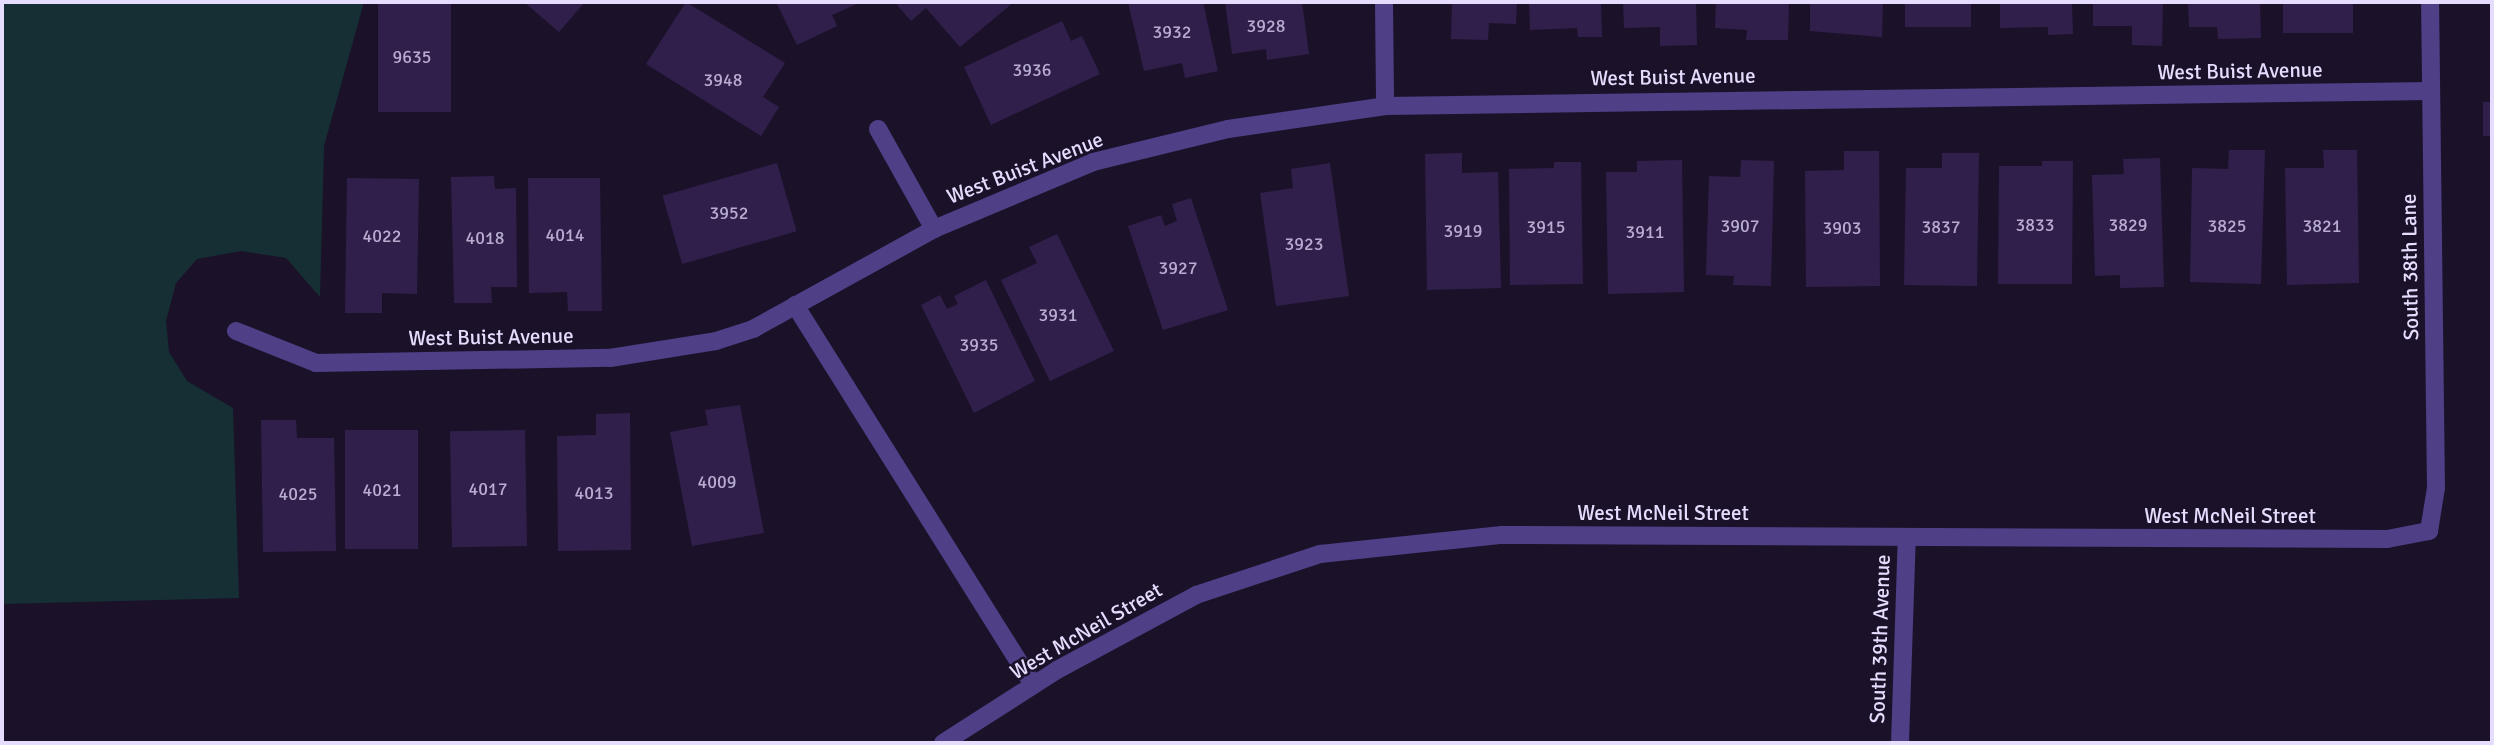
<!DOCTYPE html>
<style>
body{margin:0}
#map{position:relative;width:2494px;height:745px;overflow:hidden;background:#1b122a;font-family:Signika,sans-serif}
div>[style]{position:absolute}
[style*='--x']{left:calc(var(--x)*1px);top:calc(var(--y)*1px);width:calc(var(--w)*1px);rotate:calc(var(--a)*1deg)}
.green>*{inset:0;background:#152f34}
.building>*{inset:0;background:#301f4b;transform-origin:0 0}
.street>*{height:18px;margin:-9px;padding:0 9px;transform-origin:9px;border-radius:9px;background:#4f3f87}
span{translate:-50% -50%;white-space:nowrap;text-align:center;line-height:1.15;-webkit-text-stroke:5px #1b122a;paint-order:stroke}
.number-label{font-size:18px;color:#b8add1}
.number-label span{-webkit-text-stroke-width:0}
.street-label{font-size:21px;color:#e6dcfe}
.frame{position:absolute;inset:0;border:4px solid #e6dcfe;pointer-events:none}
</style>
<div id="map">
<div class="green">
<div style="clip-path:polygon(2px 2px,364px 2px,324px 146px,320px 297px,286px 258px,241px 251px,197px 259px,176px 283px,166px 321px,169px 352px,187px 381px,233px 408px,239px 598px,2px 604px)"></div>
</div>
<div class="building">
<div style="left:378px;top:2px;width:73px;height:110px"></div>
<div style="clip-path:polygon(524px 2px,585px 2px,559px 32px)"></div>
<div style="clip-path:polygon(686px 2px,785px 63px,763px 97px,779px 107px,761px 136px,646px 64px)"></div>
<div style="clip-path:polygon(776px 2px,856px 2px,857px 4px,832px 15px,837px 26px,797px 45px)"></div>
<div style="clip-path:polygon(901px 2px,1014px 2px,960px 47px,926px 8px,911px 21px,897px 5px)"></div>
<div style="clip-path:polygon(1128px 2px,1203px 2px,1218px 71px,1185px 78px,1182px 63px,1144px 71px)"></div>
<div style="clip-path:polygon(1225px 2px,1302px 2px,1309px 54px,1267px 60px,1266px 49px,1232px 54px)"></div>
<div style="clip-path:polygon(1452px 2px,1517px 2px,1516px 24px,1489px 23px,1488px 40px,1451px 39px)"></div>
<div style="clip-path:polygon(1529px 2px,1601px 2px,1602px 37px,1578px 37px,1577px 28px,1530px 30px)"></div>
<div style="clip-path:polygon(1623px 2px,1696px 2px,1697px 45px,1660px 46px,1660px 27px,1624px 28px)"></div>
<div style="clip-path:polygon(1716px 2px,1789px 2px,1788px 40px,1746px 40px,1747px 30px,1715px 28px)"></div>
<div style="clip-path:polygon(1810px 2px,1883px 2px,1882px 37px,1810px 31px)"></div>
<div style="left:1905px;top:2px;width:66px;height:25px"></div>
<div style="clip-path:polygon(2000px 2px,2072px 2px,2073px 34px,2048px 35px,2048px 27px,2000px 28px)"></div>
<div style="clip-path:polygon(2093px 2px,2163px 2px,2162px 46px,2132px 45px,2132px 26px,2093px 26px)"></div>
<div style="clip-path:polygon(2188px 2px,2260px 2px,2261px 38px,2218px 39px,2217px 27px,2189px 27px)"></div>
<div style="left:2283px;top:2px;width:70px;height:31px"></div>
<div style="clip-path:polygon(1062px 21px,1071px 41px,1082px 36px,1100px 74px,991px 125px,964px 67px)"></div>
<div style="left:2483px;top:102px;width:9px;height:34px"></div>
<div style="clip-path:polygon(2229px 150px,2265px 150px,2261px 284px,2190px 282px,2192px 168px,2228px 169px)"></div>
<div style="clip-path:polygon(2323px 150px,2357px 150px,2359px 283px,2287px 285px,2285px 168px,2324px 168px)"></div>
<div style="clip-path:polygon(1844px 151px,1879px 151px,1880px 286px,1806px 287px,1805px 171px,1844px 170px)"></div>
<div style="clip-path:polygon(1462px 153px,1462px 173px,1498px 172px,1501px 288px,1427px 290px,1425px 154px)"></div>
<div style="clip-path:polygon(1942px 153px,1979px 153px,1977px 286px,1904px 285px,1906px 168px,1942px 168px)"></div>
<div style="clip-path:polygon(2160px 158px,2164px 287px,2120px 288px,2120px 275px,2095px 276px,2092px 175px,2124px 174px,2123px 159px)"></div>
<div style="clip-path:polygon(1682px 160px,1684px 292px,1608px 294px,1606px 172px,1637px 172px,1637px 161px)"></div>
<div style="clip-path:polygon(1741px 160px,1774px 161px,1771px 286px,1733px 285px,1734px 276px,1706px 275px,1709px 176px,1740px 177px)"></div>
<div style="clip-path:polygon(2042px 161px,2073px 161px,2072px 284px,1998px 284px,1999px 166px,2042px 166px)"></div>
<div style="clip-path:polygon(1554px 162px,1581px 162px,1583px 284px,1510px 285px,1509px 169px,1554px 168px)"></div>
<div style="left:777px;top:163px;width:71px;height:119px;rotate:74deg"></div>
<div style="clip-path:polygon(1330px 163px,1349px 296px,1276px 306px,1260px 193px,1293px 188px,1291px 169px)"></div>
<div style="clip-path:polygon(494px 176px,495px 189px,516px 188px,517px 287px,491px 287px,492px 303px,454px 303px,451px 177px)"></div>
<div style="clip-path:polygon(347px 178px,419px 179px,417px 294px,382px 293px,382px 313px,345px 313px)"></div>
<div style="clip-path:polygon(528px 178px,600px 178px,602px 311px,568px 311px,567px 292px,529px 293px)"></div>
<div style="clip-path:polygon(1191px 198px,1228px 310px,1163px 330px,1128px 226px,1161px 215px,1165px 226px,1177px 221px,1172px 204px)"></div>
<div style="clip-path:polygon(1057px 234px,1114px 351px,1050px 381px,1001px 280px,1037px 263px,1029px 247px)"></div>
<div style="clip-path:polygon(986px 280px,1035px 381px,974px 413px,921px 305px,940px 295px,947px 309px,958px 304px,954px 296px)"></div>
<div style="clip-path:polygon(740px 405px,764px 533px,692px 546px,670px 432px,708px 425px,705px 410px)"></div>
<div style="clip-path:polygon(630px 413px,631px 550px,558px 551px,557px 436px,596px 435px,596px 414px)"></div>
<div style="clip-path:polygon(261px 420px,296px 420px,297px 438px,334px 438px,336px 551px,263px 552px)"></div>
<div style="left:418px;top:430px;width:119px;height:73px;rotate:90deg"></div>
<div style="left:525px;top:430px;width:116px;height:75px;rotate:89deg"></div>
</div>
<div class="street">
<div style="--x:1384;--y:2;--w:104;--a:89.4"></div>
<div style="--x:878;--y:129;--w:115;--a:60.8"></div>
<div style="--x:795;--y:305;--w:448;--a:57.9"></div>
<div style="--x:236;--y:331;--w:86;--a:21.8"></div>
<div style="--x:316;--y:363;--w:294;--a:-1"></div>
<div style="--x:610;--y:358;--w:107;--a:-9.1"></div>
<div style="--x:716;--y:341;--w:39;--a:-18"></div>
<div style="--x:753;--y:329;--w:207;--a:-28.9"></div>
<div style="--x:934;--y:229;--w:173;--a:-22.8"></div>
<div style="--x:1093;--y:162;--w:139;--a:-13.7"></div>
<div style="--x:1228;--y:129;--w:159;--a:-8.3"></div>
<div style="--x:1385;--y:106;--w:1046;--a:-0.82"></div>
<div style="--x:943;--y:743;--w:135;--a:-32.6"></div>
<div style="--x:1057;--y:670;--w:158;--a:-28.3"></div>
<div style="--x:1196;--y:595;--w:131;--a:-18.3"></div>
<div style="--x:1320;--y:554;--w:183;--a:-6"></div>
<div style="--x:1502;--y:535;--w:885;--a:0.26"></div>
<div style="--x:2387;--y:539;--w:43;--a:-10.8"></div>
<div style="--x:2429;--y:531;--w:44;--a:-80.8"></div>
<div style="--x:2436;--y:488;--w:486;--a:-90.7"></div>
<div style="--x:1900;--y:743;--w:206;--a:-88.1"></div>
</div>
<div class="number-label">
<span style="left:1266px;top:26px">3928</span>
<span style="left:1172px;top:32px">3932</span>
<span style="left:412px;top:57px">9635</span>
<span style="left:1032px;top:70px">3936</span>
<span style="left:723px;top:80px">3948</span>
<span style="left:729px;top:213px">3952</span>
<span style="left:2035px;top:225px">3833</span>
<span style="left:2128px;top:225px">3829</span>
<span style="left:1740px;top:226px">3907</span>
<span style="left:2227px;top:226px">3825</span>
<span style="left:2322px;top:226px">3821</span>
<span style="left:1546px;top:227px">3915</span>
<span style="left:1941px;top:227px">3837</span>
<span style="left:1842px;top:228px">3903</span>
<span style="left:1463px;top:231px">3919</span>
<span style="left:1645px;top:232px">3911</span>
<span style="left:565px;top:235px">4014</span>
<span style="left:382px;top:236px">4022</span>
<span style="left:485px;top:238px">4018</span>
<span style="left:1304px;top:244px">3923</span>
<span style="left:1178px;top:268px">3927</span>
<span style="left:1058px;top:315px">3931</span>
<span style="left:979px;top:345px">3935</span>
<span style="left:717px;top:482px">4009</span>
<span style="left:488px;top:489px">4017</span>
<span style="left:382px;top:490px">4021</span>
<span style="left:594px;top:493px">4013</span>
<span style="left:298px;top:494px">4025</span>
</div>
<div class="street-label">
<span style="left:2240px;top:71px;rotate:-1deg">West Buist Avenue</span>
<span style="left:1673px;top:77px;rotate:-1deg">West Buist Avenue</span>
<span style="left:1025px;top:168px;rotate:-21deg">West Buist Avenue</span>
<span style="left:2410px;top:267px;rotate:-91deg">South 38th Lane</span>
<span style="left:491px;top:337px;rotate:-1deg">West Buist Avenue</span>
<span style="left:1663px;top:513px">West McNeil Street</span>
<span style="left:2230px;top:516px">West McNeil Street</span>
<span style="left:1086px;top:631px;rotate:-30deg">West McNeil Street</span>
<span style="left:1880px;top:639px;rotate:-88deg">South 39th Avenue</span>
</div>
<div class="frame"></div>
</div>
